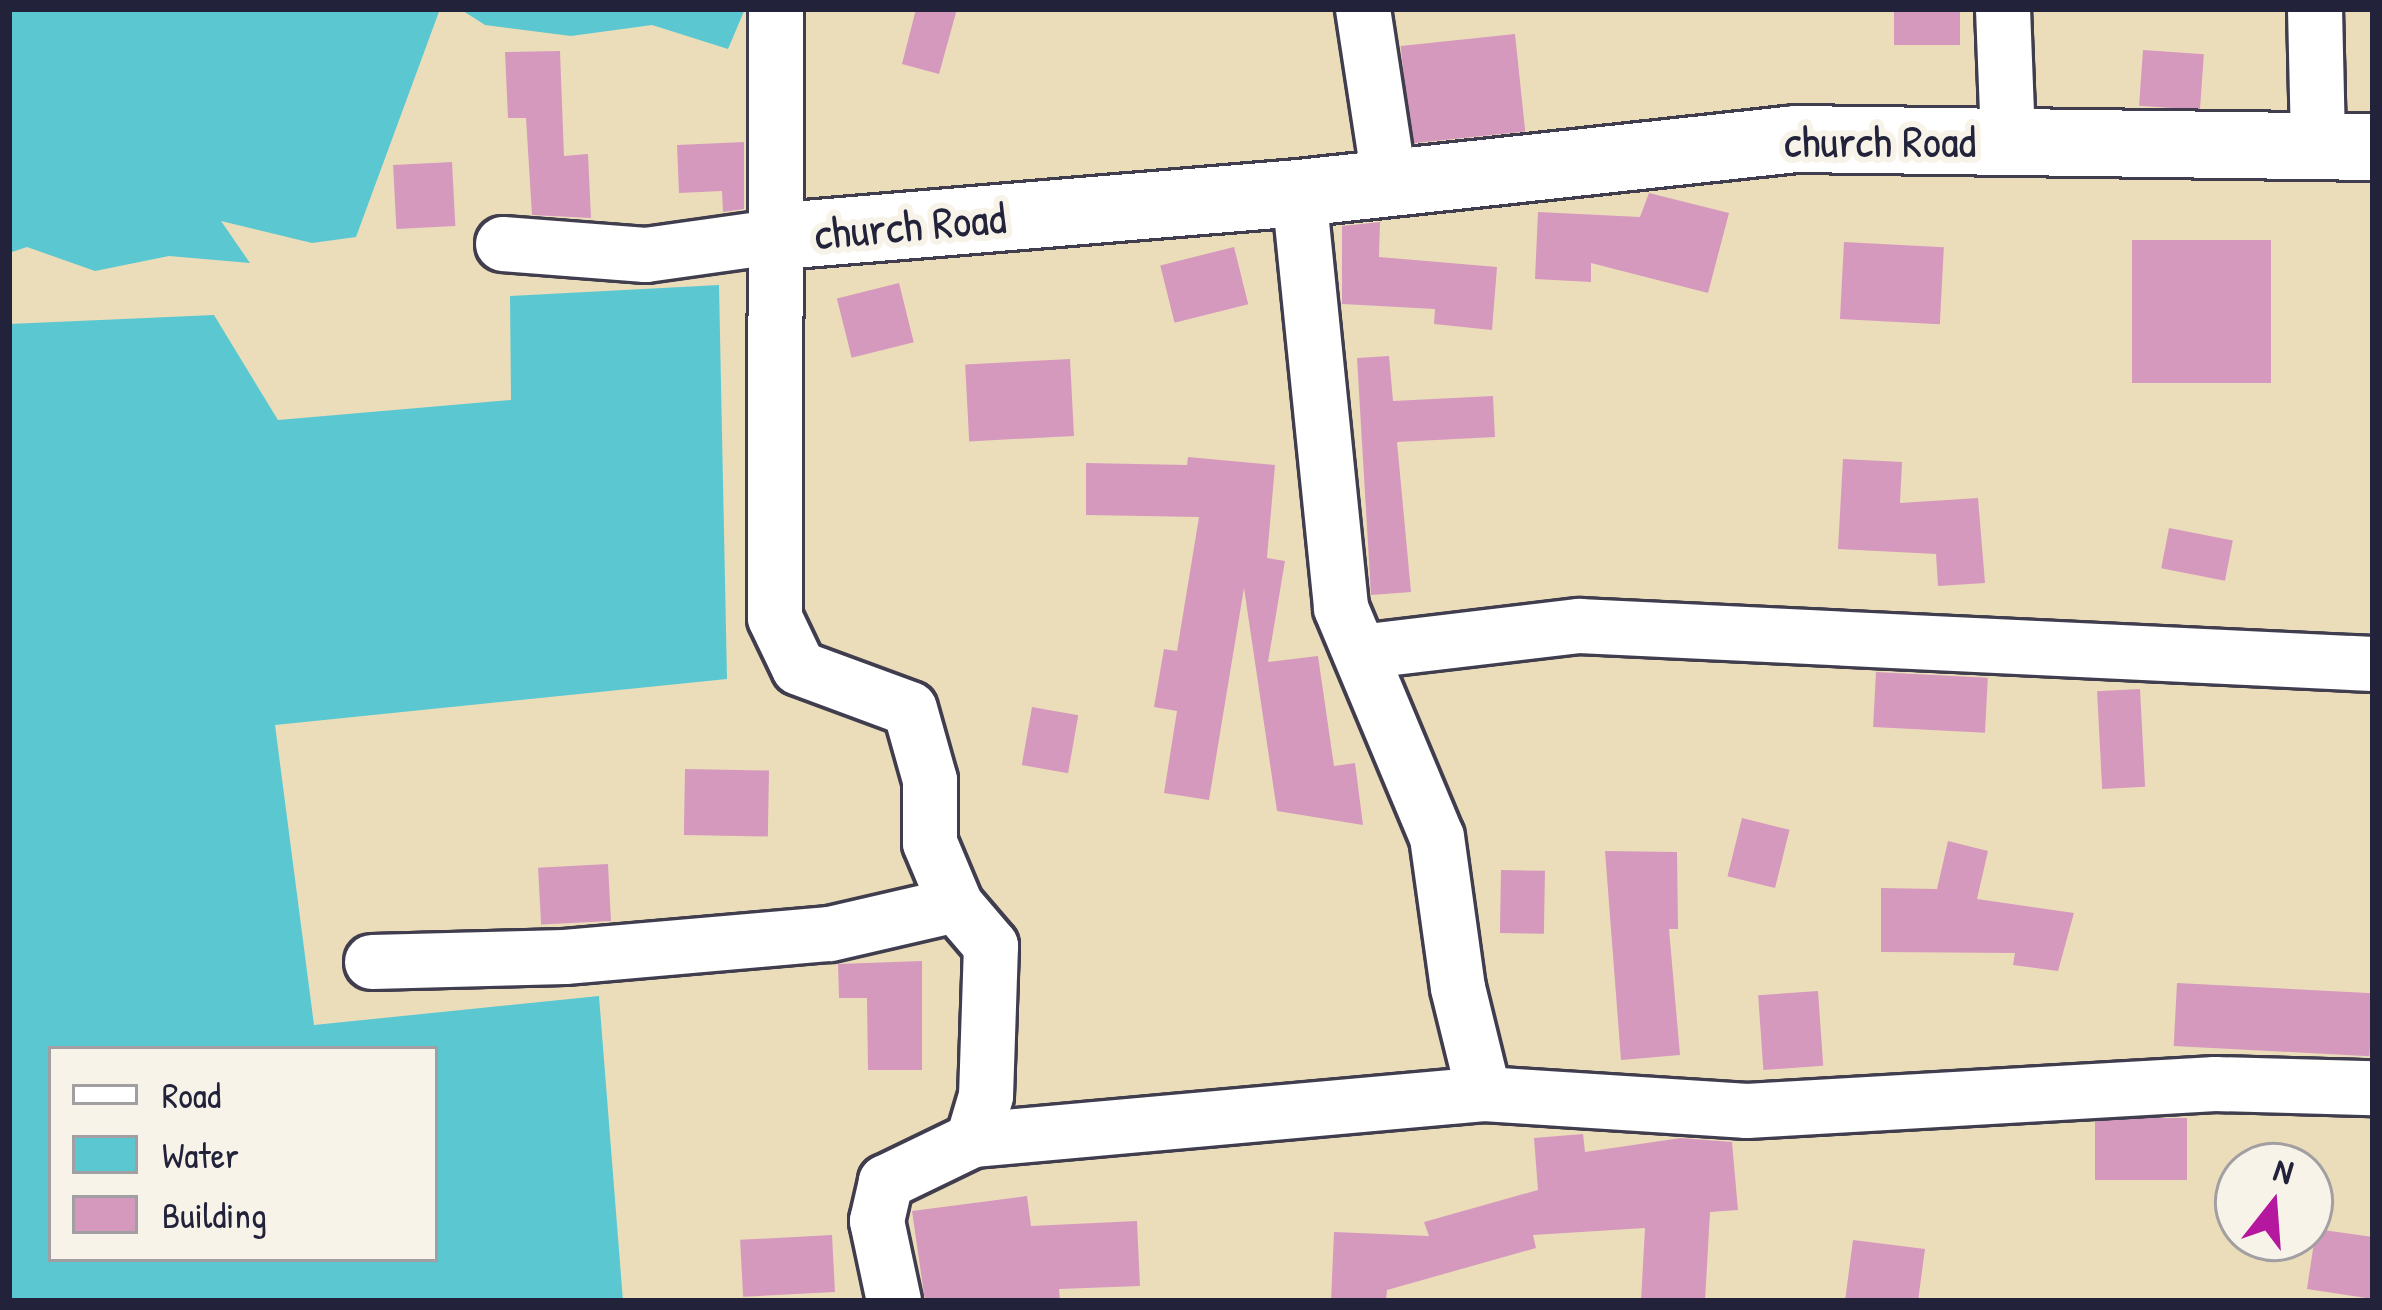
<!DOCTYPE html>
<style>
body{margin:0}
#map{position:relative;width:2382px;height:1310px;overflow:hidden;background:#ecddba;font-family:"Patrick Hand",sans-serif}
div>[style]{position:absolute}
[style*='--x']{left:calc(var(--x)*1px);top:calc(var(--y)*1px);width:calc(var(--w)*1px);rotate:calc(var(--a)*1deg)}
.water>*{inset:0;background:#5bc8d1}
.building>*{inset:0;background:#d599be;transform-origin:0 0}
.roads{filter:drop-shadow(3px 0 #403e4e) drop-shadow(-3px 0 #403e4e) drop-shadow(0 3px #403e4e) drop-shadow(0 -3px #403e4e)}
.minor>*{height:54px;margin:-27px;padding:0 27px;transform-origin:27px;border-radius:27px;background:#fff}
.tertiary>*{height:66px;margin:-33px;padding:0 33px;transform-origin:33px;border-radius:33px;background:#fff}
span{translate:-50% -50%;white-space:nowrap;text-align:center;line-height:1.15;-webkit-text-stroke:12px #f7f3e8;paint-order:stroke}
.street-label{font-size:45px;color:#22223b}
.frame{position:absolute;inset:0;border:12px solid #22223b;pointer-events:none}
.legend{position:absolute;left:48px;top:1046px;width:390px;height:216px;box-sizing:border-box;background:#f7f3e8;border:3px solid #a29fa3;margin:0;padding:15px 21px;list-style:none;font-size:36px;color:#22223b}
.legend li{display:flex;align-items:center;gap:24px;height:60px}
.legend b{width:60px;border:3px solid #a29fa3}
.north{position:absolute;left:2214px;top:1142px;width:120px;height:120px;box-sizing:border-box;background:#f7f3e8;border:3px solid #a29fa3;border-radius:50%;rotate:17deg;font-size:33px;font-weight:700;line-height:48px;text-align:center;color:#22223b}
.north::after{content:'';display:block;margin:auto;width:42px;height:54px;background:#b5179e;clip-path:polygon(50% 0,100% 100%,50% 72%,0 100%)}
</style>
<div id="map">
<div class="water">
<div style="clip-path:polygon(9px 9px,440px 9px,356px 237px,312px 243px,221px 221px,250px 263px,169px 256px,95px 271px,27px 247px,9px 253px)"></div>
<div style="clip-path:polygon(460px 9px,745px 9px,728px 49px,652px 25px,571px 36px,485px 25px)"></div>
<div style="clip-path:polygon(evenodd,719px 285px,727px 679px,275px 725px,314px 1025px,599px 996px,623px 1301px,9px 1301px,9px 324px,214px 315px,278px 420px,511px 400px,510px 296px,719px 285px,51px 1049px,435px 1049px,435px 1259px,51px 1259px,51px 1049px)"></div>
</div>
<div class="building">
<div style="clip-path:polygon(916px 9px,957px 9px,939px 74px,902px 64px)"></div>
<div style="left:1894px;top:9px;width:66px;height:36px"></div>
<div style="left:1515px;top:34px;width:98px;height:115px;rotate:84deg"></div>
<div style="left:2143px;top:50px;width:61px;height:56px;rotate:4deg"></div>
<div style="clip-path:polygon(560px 51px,564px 156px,588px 154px,591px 218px,532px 215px,526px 118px,508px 118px,505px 52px)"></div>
<div style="clip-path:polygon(744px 142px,744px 209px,723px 212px,722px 191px,679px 193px,677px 145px)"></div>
<div style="left:452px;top:162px;width:64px;height:59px;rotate:87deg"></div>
<div style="clip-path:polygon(1649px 193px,1729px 213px,1708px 293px,1591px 263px,1591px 282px,1535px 279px,1538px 212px,1640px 217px)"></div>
<div style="clip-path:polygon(1380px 222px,1379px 257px,1497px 267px,1492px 330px,1434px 324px,1435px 309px,1342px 304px,1342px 226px)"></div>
<div style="left:2132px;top:240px;width:139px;height:143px"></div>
<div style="left:1844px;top:242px;width:100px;height:77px;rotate:3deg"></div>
<div style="left:1234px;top:247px;width:59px;height:76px;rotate:76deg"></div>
<div style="left:899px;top:283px;width:61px;height:64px;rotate:76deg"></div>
<div style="clip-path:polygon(1389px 356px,1393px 401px,1493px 396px,1495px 437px,1397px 442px,1411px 592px,1371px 595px,1357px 358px)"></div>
<div style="left:1070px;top:359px;width:77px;height:105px;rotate:87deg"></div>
<div style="clip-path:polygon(1188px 457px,1275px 465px,1267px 558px,1285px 561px,1268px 662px,1318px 656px,1334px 766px,1355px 763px,1363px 825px,1277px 811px,1244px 588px,1209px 800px,1164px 793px,1177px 711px,1154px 707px,1164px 649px,1177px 651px,1199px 517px,1086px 515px,1086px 463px,1187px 465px)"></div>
<div style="clip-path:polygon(1843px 459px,1902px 462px,1900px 503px,1978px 498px,1985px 583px,1938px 586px,1936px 554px,1838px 549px)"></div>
<div style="left:2169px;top:528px;width:65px;height:41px;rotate:11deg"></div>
<div style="left:1876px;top:672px;width:112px;height:55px;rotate:3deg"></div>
<div style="left:2140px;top:689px;width:98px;height:43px;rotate:87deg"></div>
<div style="left:1032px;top:707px;width:47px;height:59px;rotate:10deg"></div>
<div style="left:685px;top:769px;width:84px;height:66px;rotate:1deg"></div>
<div style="left:1742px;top:818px;width:49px;height:60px;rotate:14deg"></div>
<div style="clip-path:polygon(1948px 841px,1988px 851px,1977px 899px,2074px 913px,2058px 971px,2013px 965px,2015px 953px,1881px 952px,1881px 888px,1937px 889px)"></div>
<div style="clip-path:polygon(1605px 851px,1677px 852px,1678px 929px,1669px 929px,1680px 1055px,1621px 1060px)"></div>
<div style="left:608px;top:864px;width:57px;height:70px;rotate:87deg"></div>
<div style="left:1501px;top:870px;width:44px;height:63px;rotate:1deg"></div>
<div style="clip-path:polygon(922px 961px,922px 1070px,868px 1070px,867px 998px,839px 998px,838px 964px)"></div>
<div style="left:2177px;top:983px;width:196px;height:63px;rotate:3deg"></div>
<div style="left:1818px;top:991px;width:75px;height:60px;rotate:86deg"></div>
<div style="left:2187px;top:1118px;width:62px;height:92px;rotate:90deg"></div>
<div style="clip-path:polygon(1583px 1134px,1585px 1152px,1681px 1138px,1732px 1142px,1738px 1210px,1710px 1212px,1705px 1301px,1641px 1301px,1645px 1228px,1533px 1235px,1536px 1248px,1387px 1290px,1386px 1301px,1331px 1301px,1334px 1232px,1429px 1236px,1424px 1222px,1538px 1190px,1534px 1138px)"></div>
<div style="clip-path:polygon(1027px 1196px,1031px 1226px,1137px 1221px,1140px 1286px,1059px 1289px,1060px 1301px,925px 1301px,912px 1211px)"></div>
<div style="clip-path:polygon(2316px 1229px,2373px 1237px,2373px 1299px,2307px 1289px)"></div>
<div style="left:832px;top:1235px;width:57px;height:92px;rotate:87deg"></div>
<div style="clip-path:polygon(1853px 1240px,1925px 1249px,1918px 1301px,1845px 1301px)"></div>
</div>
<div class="roads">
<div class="minor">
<div style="--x:776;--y:9;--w:609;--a:90.09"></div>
<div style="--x:775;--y:618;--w:55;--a:64.4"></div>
<div style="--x:799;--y:668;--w:118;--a:20.3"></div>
<div style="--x:910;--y:709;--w:74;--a:74.3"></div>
<div style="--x:930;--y:780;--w:63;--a:90"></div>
<div style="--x:930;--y:843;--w:67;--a:67.2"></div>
<div style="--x:956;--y:905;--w:54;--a:49.5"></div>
<div style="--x:991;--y:946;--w:150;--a:91.9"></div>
<div style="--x:986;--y:1096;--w:46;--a:106.5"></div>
<div style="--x:973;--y:1140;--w:97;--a:154.2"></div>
<div style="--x:886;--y:1182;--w:40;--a:103"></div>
<div style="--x:877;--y:1221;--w:82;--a:78"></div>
<div style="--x:1363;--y:9;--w:171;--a:81.3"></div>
<div style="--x:2003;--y:9;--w:131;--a:87.8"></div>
<div style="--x:2315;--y:9;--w:135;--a:88.7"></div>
<div style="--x:1299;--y:193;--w:417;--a:84.2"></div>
<div style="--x:1341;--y:608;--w:248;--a:67.3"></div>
<div style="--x:1437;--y:837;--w:152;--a:82.1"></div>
<div style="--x:1458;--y:988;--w:109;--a:76.2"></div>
<div style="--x:503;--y:244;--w:143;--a:4.4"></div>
<div style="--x:646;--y:255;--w:136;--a:-8"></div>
<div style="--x:1360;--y:652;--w:221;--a:-6.8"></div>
<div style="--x:1579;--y:626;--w:795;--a:2.74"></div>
<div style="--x:372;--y:962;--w:193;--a:-1.5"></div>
<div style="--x:565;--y:957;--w:266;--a:-5"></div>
<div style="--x:830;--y:934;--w:129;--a:-13"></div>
<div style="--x:973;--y:1140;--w:513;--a:-5.14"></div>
<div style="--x:1484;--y:1094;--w:264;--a:3.7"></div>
<div style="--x:1747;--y:1111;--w:469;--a:-3.3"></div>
<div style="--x:2215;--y:1084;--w:158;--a:1.5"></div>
</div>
<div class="tertiary">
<div style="--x:781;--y:236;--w:520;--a:-4.75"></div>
<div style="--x:1299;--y:193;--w:499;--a:-6.2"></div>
<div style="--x:1795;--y:139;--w:578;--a:0.79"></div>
</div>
</div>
<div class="street-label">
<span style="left:1880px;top:141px">church Road</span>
<span style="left:910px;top:225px;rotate:-5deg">church Road</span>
</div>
<div class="frame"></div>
<ul class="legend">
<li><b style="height:15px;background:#fff"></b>Road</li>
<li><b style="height:33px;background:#5bc8d1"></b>Water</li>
<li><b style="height:33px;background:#d599be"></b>Building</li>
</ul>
<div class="north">N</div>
</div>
